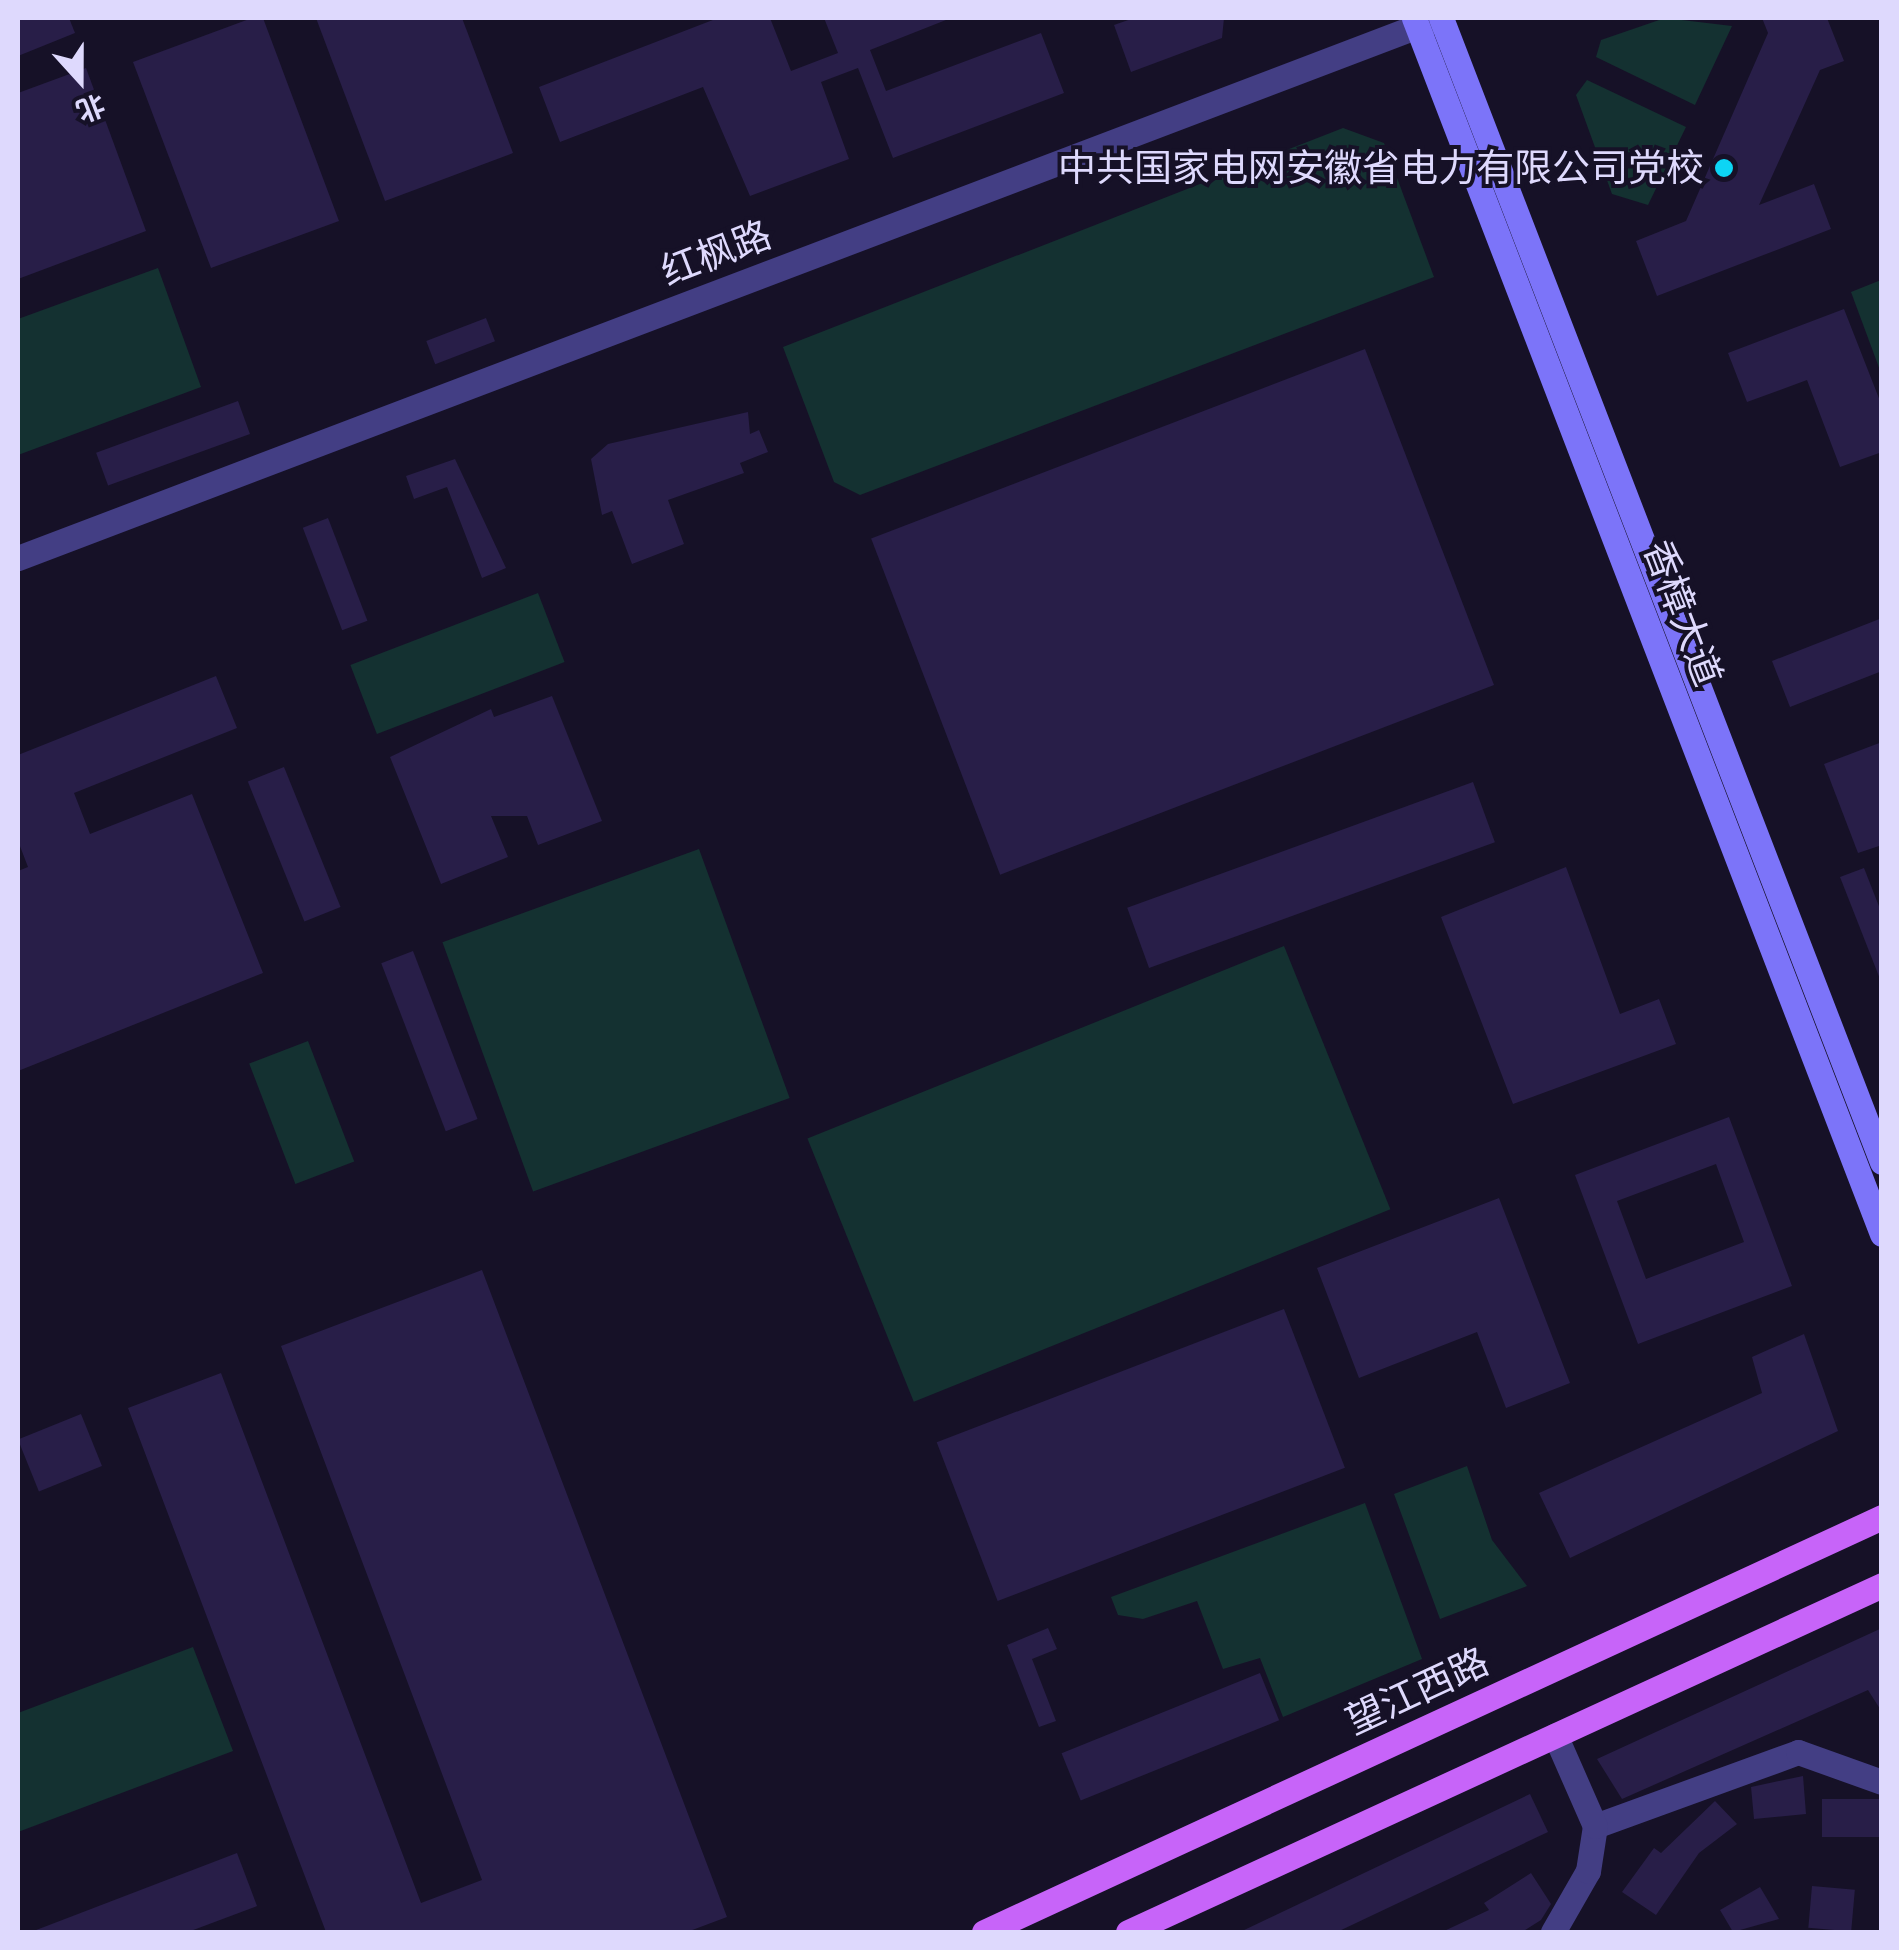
<!DOCTYPE html>
<meta charset="utf-8">
<style>
body{margin:0}
#map{position:relative;width:1899px;height:1950px;overflow:hidden;background:#161127;font-family:Mulish,"Noto Sans SC",sans-serif}
div>[style]{position:absolute}
[style*='--x']{left:calc(var(--x)*1px);top:calc(var(--y)*1px);width:calc(var(--w)*1px);rotate:calc(var(--a)*1deg)}
.green>*{inset:0;background:#143131;transform-origin:0 0}
.building>*{inset:0;background:#281e48;transform-origin:0 0}
.minor>*{height:25px;margin:-12.5px;padding:0 12.5px;transform-origin:12.5px;border-radius:12.5px;background:#433e84}
.tertiary>*{height:25px;margin:-12.5px;padding:0 12.5px;transform-origin:12.5px;border-radius:12.5px;background:#433e84}
.secondary>*{height:25px;margin:-12.5px;padding:0 12.5px;transform-origin:12.5px;border-radius:12.5px;background:#7c74f9}
.primary>*{height:25px;margin:-12.5px;padding:0 12.5px;transform-origin:12.5px;border-radius:12.5px;background:#c764f9}
.dots>*{width:28px;height:28px;translate:-50% -50%;box-sizing:border-box;border:5px solid #161127;border-radius:50%}
span{translate:-50% -50%;white-space:nowrap;text-align:center;line-height:1.15;-webkit-text-stroke:8px #161127;paint-order:stroke}
.poi-label{font-size:38px;color:#ded9fd}
.right{translate:-100% -50%;text-align:right}
.street-label{font-size:38px;color:#ded9fd}
.frame{position:absolute;inset:0;border:20px solid #ded9fd;pointer-events:none}
.north{position:absolute;left:30px;top:30px;width:100px;height:100px;-webkit-text-stroke:8px #161127;paint-order:stroke;rotate:159deg;font-size:28px;font-weight:700;line-height:40px;text-align:center;color:#ded9fd}
.north::after{content:'';display:block;margin:auto;width:35px;height:45px;background:#ded9fd;clip-path:polygon(50% 0,100% 100%,50% 72%,0 100%)}
</style>
<div id="map">
<div class="green">
<div style="clip-path:polygon(1665px 18px,1732px 26px,1695px 105px,1596px 57px,1601px 40px)"></div>
<div style="clip-path:polygon(1587px 80px,1686px 127px,1648px 205px,1612px 194px,1576px 95px)"></div>
<div style="clip-path:polygon(1343px 128px,1384px 143px,1434px 277px,860px 495px,834px 482px,783px 347px)"></div>
<div style="clip-path:polygon(158px 268px,201px 387px,18px 455px,18px 319px)"></div>
<div style="clip-path:polygon(1881px 280px,1881px 373px,1851px 292px)"></div>
<div style="left:538px;top:593px;width:74px;height:201px;rotate:69deg"></div>
<div style="left:699px;top:849px;width:265px;height:273px;rotate:70deg"></div>
<div style="left:1284px;top:946px;width:284px;height:514px;rotate:68deg"></div>
<div style="left:308px;top:1041px;width:129px;height:63px;rotate:69deg"></div>
<div style="clip-path:polygon(1467px 1466px,1492px 1540px,1527px 1586px,1440px 1619px,1394px 1494px)"></div>
<div style="clip-path:polygon(1365px 1503px,1422px 1659px,1283px 1717px,1260px 1658px,1223px 1669px,1197px 1601px,1143px 1619px,1118px 1615px,1111px 1597px)"></div>
<div style="clip-path:polygon(193px 1647px,233px 1751px,18px 1832px,18px 1713px)"></div>
</div>
<div class="building">
<div style="clip-path:polygon(18px 18px,69px 18px,75px 33px,18px 56px)"></div>
<div style="clip-path:polygon(252px 18px,263px 18px,339px 221px,211px 268px,133px 62px)"></div>
<div style="clip-path:polygon(316px 18px,462px 18px,513px 153px,385px 201px)"></div>
<div style="clip-path:polygon(718px 18px,770px 18px,791px 71px,838px 53px,824px 18px,951px 18px,870px 50px,886px 91px,1041px 33px,1064px 93px,893px 158px,858px 68px,821px 82px,849px 159px,750px 196px,703px 87px,560px 142px,539px 87px)"></div>
<div style="clip-path:polygon(1134px 18px,1224px 18px,1222px 38px,1131px 72px,1114px 25px)"></div>
<div style="clip-path:polygon(1762px 18px,1827px 18px,1844px 61px,1820px 70px,1759px 205px,1814px 184px,1831px 229px,1657px 296px,1636px 241px,1686px 221px,1768px 33px)"></div>
<div style="clip-path:polygon(86px 68px,146px 231px,18px 279px,18px 93px)"></div>
<div style="clip-path:polygon(1844px 309px,1882px 406px,1882px 452px,1840px 467px,1807px 380px,1747px 402px,1728px 353px)"></div>
<div style="left:486px;top:318px;width:25px;height:64px;rotate:69deg"></div>
<div style="left:1365px;top:349px;width:360px;height:529px;rotate:69deg"></div>
<div style="left:238px;top:401px;width:35px;height:151px;rotate:70deg"></div>
<div style="clip-path:polygon(748px 412px,750px 434px,759px 430px,768px 452px,740px 463px,744px 473px,668px 500px,684px 544px,632px 564px,612px 511px,602px 515px,591px 459px,608px 444px)"></div>
<div style="clip-path:polygon(455px 459px,506px 568px,482px 578px,447px 487px,414px 499px,406px 476px)"></div>
<div style="left:328px;top:518px;width:110px;height:27px;rotate:69deg"></div>
<div style="clip-path:polygon(1882px 618px,1882px 671px,1790px 707px,1772px 661px)"></div>
<div style="clip-path:polygon(216px 676px,237px 728px,74px 793px,90px 834px,192px 794px,263px 973px,18px 1071px,18px 871px,28px 867px,18px 841px,18px 755px)"></div>
<div style="clip-path:polygon(552px 696px,602px 821px,538px 845px,527px 816px,491px 816px,508px 857px,441px 884px,390px 757px,491px 709px,494px 717px)"></div>
<div style="clip-path:polygon(1882px 742px,1882px 845px,1858px 853px,1824px 764px)"></div>
<div style="left:284px;top:767px;width:151px;height:39px;rotate:68deg"></div>
<div style="left:1473px;top:782px;width:64px;height:368px;rotate:70deg"></div>
<div style="clip-path:polygon(1566px 867px,1620px 1014px,1659px 999px,1676px 1044px,1513px 1104px,1441px 917px)"></div>
<div style="clip-path:polygon(1864px 868px,1882px 914px,1880px 979px,1840px 877px)"></div>
<div style="left:413px;top:951px;width:180px;height:34px;rotate:69deg"></div>
<div style="clip-path:polygon(evenodd,1729px 1117px,1792px 1286px,1638px 1344px,1575px 1175px,1729px 1117px,1716px 1164px,1744px 1242px,1646px 1279px,1617px 1201px,1716px 1164px)"></div>
<div style="clip-path:polygon(1499px 1198px,1570px 1383px,1506px 1408px,1477px 1332px,1359px 1378px,1317px 1268px)"></div>
<div style="clip-path:polygon(482px 1270px,727px 1917px,687px 1932px,326px 1932px,128px 1408px,221px 1373px,421px 1903px,482px 1880px,281px 1346px)"></div>
<div style="left:1284px;top:1309px;width:170px;height:372px;rotate:69deg"></div>
<div style="clip-path:polygon(1804px 1334px,1838px 1431px,1570px 1558px,1539px 1493px,1762px 1393px,1752px 1357px)"></div>
<div style="left:81px;top:1414px;width:56px;height:68px;rotate:68deg"></div>
<div style="clip-path:polygon(1048px 1628px,1057px 1649px,1032px 1659px,1056px 1721px,1039px 1727px,1007px 1645px)"></div>
<div style="clip-path:polygon(1882px 1628px,1882px 1712px,1868px 1690px,1622px 1799px,1597px 1759px)"></div>
<div style="left:1260px;top:1673px;width:51px;height:214px;rotate:68deg"></div>
<div style="clip-path:polygon(1803px 1776px,1806px 1814px,1754px 1819px,1751px 1787px)"></div>
<div style="clip-path:polygon(1530px 1794px,1548px 1832px,1337px 1932px,1240px 1932px)"></div>
<div style="left:1882px;top:1799px;width:38px;height:60px;rotate:90deg"></div>
<div style="clip-path:polygon(1715px 1801px,1737px 1824px,1699px 1853px,1656px 1915px,1622px 1892px,1654px 1848px,1661px 1853px)"></div>
<div style="clip-path:polygon(237px 1853px,257px 1906px,188px 1932px,31px 1932px)"></div>
<div style="clip-path:polygon(1531px 1873px,1551px 1904px,1541px 1920px,1522px 1932px,1442px 1932px,1489px 1910px,1484px 1903px)"></div>
<div style="left:1812px;top:1886px;width:43px;height:42px;rotate:5deg"></div>
<div style="clip-path:polygon(1760px 1887px,1779px 1919px,1733px 1932px,1720px 1910px)"></div>
</div>
<div class="minor">
<div style="--x:1595;--y:1826;--w:216;--a:-20"></div>
<div style="--x:1798;--y:1752;--w:89;--a:19.7"></div>
<div style="--x:1553;--y:1932;--w:70;--a:-60.2"></div>
<div style="--x:1588;--y:1871;--w:46;--a:-81.2"></div>
<div style="--x:1595;--y:1826;--w:99;--a:-113.7"></div>
</div>
<div class="tertiary">
<div style="--x:18;--y:558;--w:1517;--a:-20.81"></div>
</div>
<div class="secondary">
<div style="--x:1414;--y:18;--w:1303;--a:68.95"></div>
<div style="--x:1441;--y:18;--w:1226;--a:68.92"></div>
</div>
<div class="primary">
<div style="--x:984;--y:1932;--w:989;--a:-24.8"></div>
<div style="--x:1128;--y:1932;--w:830;--a:-24.71"></div>
</div>
<div class="dots">
<div style="left:1724px;top:168px;background:#0dd5f5"></div>
</div>
<div class="poi-label">
<span class="right" style="left:1704px;top:168px">中共国家电网安徽省电力有限公司党校</span>
</div>
<div class="street-label">
<span style="left:716px;top:253px;rotate:-21deg">红枫路</span>
<span style="left:1683px;top:613px;rotate:69deg">香樟大道</span>
<span style="left:1417px;top:1691px;rotate:-25deg">望江西路</span>
</div>
<div class="frame"></div>
<div class="north">北</div>
</div>
